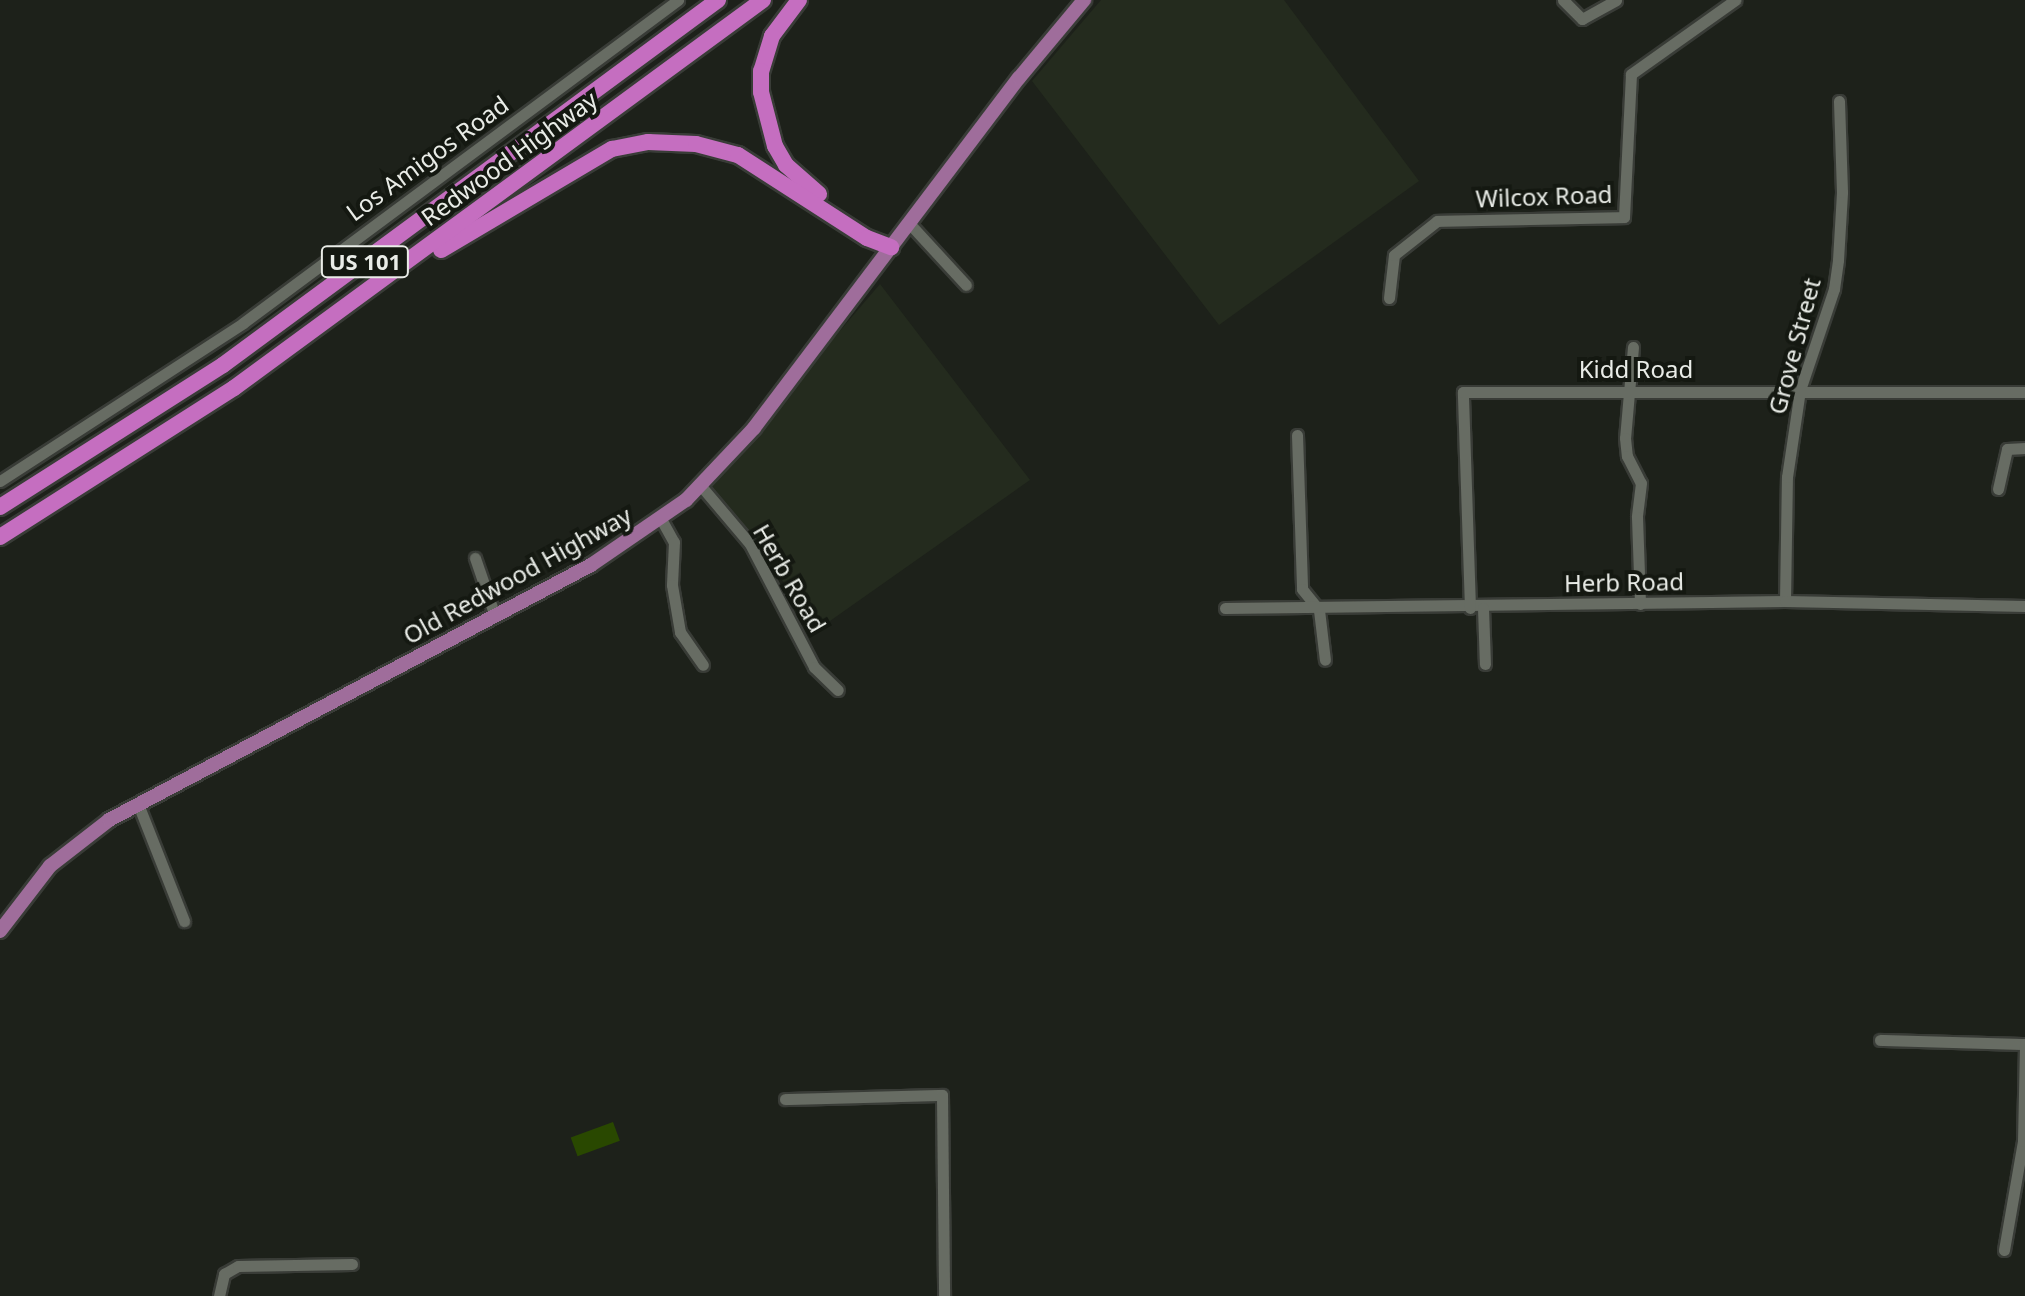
<!DOCTYPE html>
<style>
body{margin:0}
#map{position:relative;width:2025px;height:1296px;overflow:hidden;background:#1d211a;font-family:"Noto Sans",sans-serif}
div>[style]{position:absolute}
[style*='--x']{left:calc(var(--x)*1px);top:calc(var(--y)*1px);width:calc(var(--w)*1px);rotate:calc(var(--a)*1deg)}
.built>*{inset:0;background:#242b1e}
.green>*{inset:0;background:#294800;transform-origin:0 0}
.roads{filter:drop-shadow(2px 0 #393c37) drop-shadow(-2px 0 #393c37) drop-shadow(0 2px #393c37) drop-shadow(0 -2px #393c37)}
.minor>*{height:11px;margin:-5.5px;padding:0 5.5px;transform-origin:5.5px;border-radius:5.5px;background:#676c63}
.major>*{height:14px;margin:-7px;padding:0 7px;transform-origin:7px;border-radius:7px;background:#9f6d9b}
.highway>*{height:16px;margin:-8px;padding:0 8px;transform-origin:8px;border-radius:8px;background:#c56ec0}
span{translate:-50% -50%;white-space:nowrap;text-align:center;line-height:1.15;-webkit-text-stroke:8px #141811;paint-order:stroke}
.shield-label span{padding:2px 6px;background:#141811;border:2px solid;border-radius:6px;-webkit-text-stroke-width:0}
.shield-label{font-size:22px;color:#e9ece7;font-weight:700}
.street-label{font-size:24px;color:#e9ece7}
</style>
<div id="map">
<div class="built">
<div style="clip-path:polygon(1101px 0,1284px 0,1419px 181px,1219px 325px,1032px 81px)"></div>
<div style="clip-path:polygon(880px 284px,1030px 480px,820px 628px,707px 486px)"></div>
</div>
<div class="green">
<div style="left:613px;top:1122px;width:20px;height:45px;rotate:70deg"></div>
</div>
<div class="roads">
<div class="minor">
<div style="--x:1563;--y:0;--w:27;--a:45"></div>
<div style="--x:1582;--y:19;--w:39;--a:-29"></div>
<div style="--x:909;--y:223;--w:84;--a:47.4"></div>
<div style="--x:1389;--y:298;--w:43;--a:-83.4"></div>
<div style="--x:1394;--y:255;--w:55;--a:-38.3"></div>
<div style="--x:1437;--y:221;--w:187;--a:-1.2"></div>
<div style="--x:1624;--y:217;--w:143;--a:-87.2"></div>
<div style="--x:1631;--y:74;--w:128;--a:-35.4"></div>
<div style="--x:1633;--y:347;--w:91;--a:95"></div>
<div style="--x:1625;--y:438;--w:18;--a:84"></div>
<div style="--x:1627;--y:456;--w:30;--a:63"></div>
<div style="--x:1641;--y:483;--w:34;--a:97"></div>
<div style="--x:1637;--y:517;--w:87;--a:88"></div>
<div style="--x:1297;--y:435;--w:154;--a:88.1"></div>
<div style="--x:1302;--y:589;--w:27;--a:51"></div>
<div style="--x:1319;--y:610;--w:50;--a:83.2"></div>
<div style="--x:0;--y:481;--w:290;--a:-33"></div>
<div style="--x:243;--y:323;--w:542;--a:-36.59"></div>
<div style="--x:701;--y:486;--w:76;--a:49.8"></div>
<div style="--x:750;--y:544;--w:139;--a:62.5"></div>
<div style="--x:814;--y:667;--w:33;--a:44"></div>
<div style="--x:1998;--y:489;--w:41;--a:-77.3"></div>
<div style="--x:2007;--y:449;--w:18;--a:-3"></div>
<div style="--x:661;--y:519;--w:26;--a:61"></div>
<div style="--x:674;--y:542;--w:43;--a:92.7"></div>
<div style="--x:672;--y:585;--w:48;--a:80.3"></div>
<div style="--x:680;--y:632;--w:40;--a:55.1"></div>
<div style="--x:475;--y:558;--w:61;--a:71"></div>
<div style="--x:1785;--y:601;--w:124;--a:-89.1"></div>
<div style="--x:1787;--y:477;--w:88;--a:-81.5"></div>
<div style="--x:1800;--y:390;--w:107;--a:-71.4"></div>
<div style="--x:1834;--y:289;--w:29;--a:-82"></div>
<div style="--x:1838;--y:260;--w:68;--a:-86.6"></div>
<div style="--x:1842;--y:192;--w:91;--a:-91.9"></div>
<div style="--x:1225;--y:608;--w:560;--a:-0.72"></div>
<div style="--x:1785;--y:601;--w:240;--a:1.2"></div>
<div style="--x:1470;--y:608;--w:216;--a:-91.9"></div>
<div style="--x:1463;--y:392;--w:562;--a:0"></div>
<div style="--x:1483;--y:608;--w:56;--a:88"></div>
<div style="--x:138;--y:804;--w:126;--a:68.5"></div>
<div style="--x:1880;--y:1040;--w:145;--a:1.6"></div>
<div style="--x:785;--y:1099;--w:157;--a:-1.5"></div>
<div style="--x:942;--y:1095;--w:201;--a:89.4"></div>
<div style="--x:2004;--y:1250;--w:111;--a:-80.1"></div>
<div style="--x:2023;--y:1141;--w:97;--a:-88.8"></div>
<div style="--x:219;--y:1296;--w:23;--a:-77"></div>
<div style="--x:224;--y:1274;--w:16;--a:-30"></div>
<div style="--x:238;--y:1266;--w:114;--a:-1"></div>
</div>
<div class="major">
<div style="--x:0;--y:931;--w:82;--a:-52.4"></div>
<div style="--x:50;--y:866;--w:75;--a:-37.9"></div>
<div style="--x:109;--y:820;--w:545;--a:-27.88"></div>
<div style="--x:591;--y:565;--w:115;--a:-34.4"></div>
<div style="--x:686;--y:500;--w:99;--a:-46.6"></div>
<div style="--x:754;--y:428;--w:439;--a:-52.9"></div>
<div style="--x:1019;--y:78;--w:102;--a:-50.2"></div>
</div>
<div class="highway">
<div style="--x:799;--y:0;--w:45;--a:126.9"></div>
<div style="--x:772;--y:36;--w:37;--a:107"></div>
<div style="--x:761;--y:71;--w:21;--a:90"></div>
<div style="--x:761;--y:92;--w:56;--a:75.5"></div>
<div style="--x:775;--y:146;--w:22;--a:60"></div>
<div style="--x:786;--y:165;--w:44;--a:41.3"></div>
<div style="--x:441;--y:250;--w:199;--a:-30.6"></div>
<div style="--x:612;--y:149;--w:37;--a:-11"></div>
<div style="--x:648;--y:142;--w:48;--a:2.4"></div>
<div style="--x:696;--y:144;--w:43;--a:14.7"></div>
<div style="--x:738;--y:155;--w:153;--a:32.8"></div>
<div style="--x:867;--y:238;--w:26;--a:21"></div>
<div style="--x:0;--y:507;--w:264;--a:-32.5"></div>
<div style="--x:223;--y:365;--w:615;--a:-36.4"></div>
<div style="--x:0;--y:537;--w:277;--a:-32.5"></div>
<div style="--x:234;--y:388;--w:656;--a:-36.26"></div>
</div>
</div>
<div class="shield-label">
<span style="left:365px;top:262px">US 101</span>
</div>
<div class="street-label">
<span style="left:427px;top:158px;rotate:-36deg">Los Amigos Road</span>
<span style="left:509px;top:158px;rotate:-36deg">Redwood Highway</span>
<span style="left:1544px;top:196px;rotate:-2deg">Wilcox Road</span>
<span style="left:1794px;top:346px;rotate:-75deg">Grove Street</span>
<span style="left:1636px;top:369px">Kidd Road</span>
<span style="left:517px;top:575px;rotate:-29deg">Old Redwood Highway</span>
<span style="left:790px;top:578px;rotate:60deg">Herb Road</span>
<span style="left:1624px;top:582px;rotate:-1deg">Herb Road</span>
</div>
</div>
